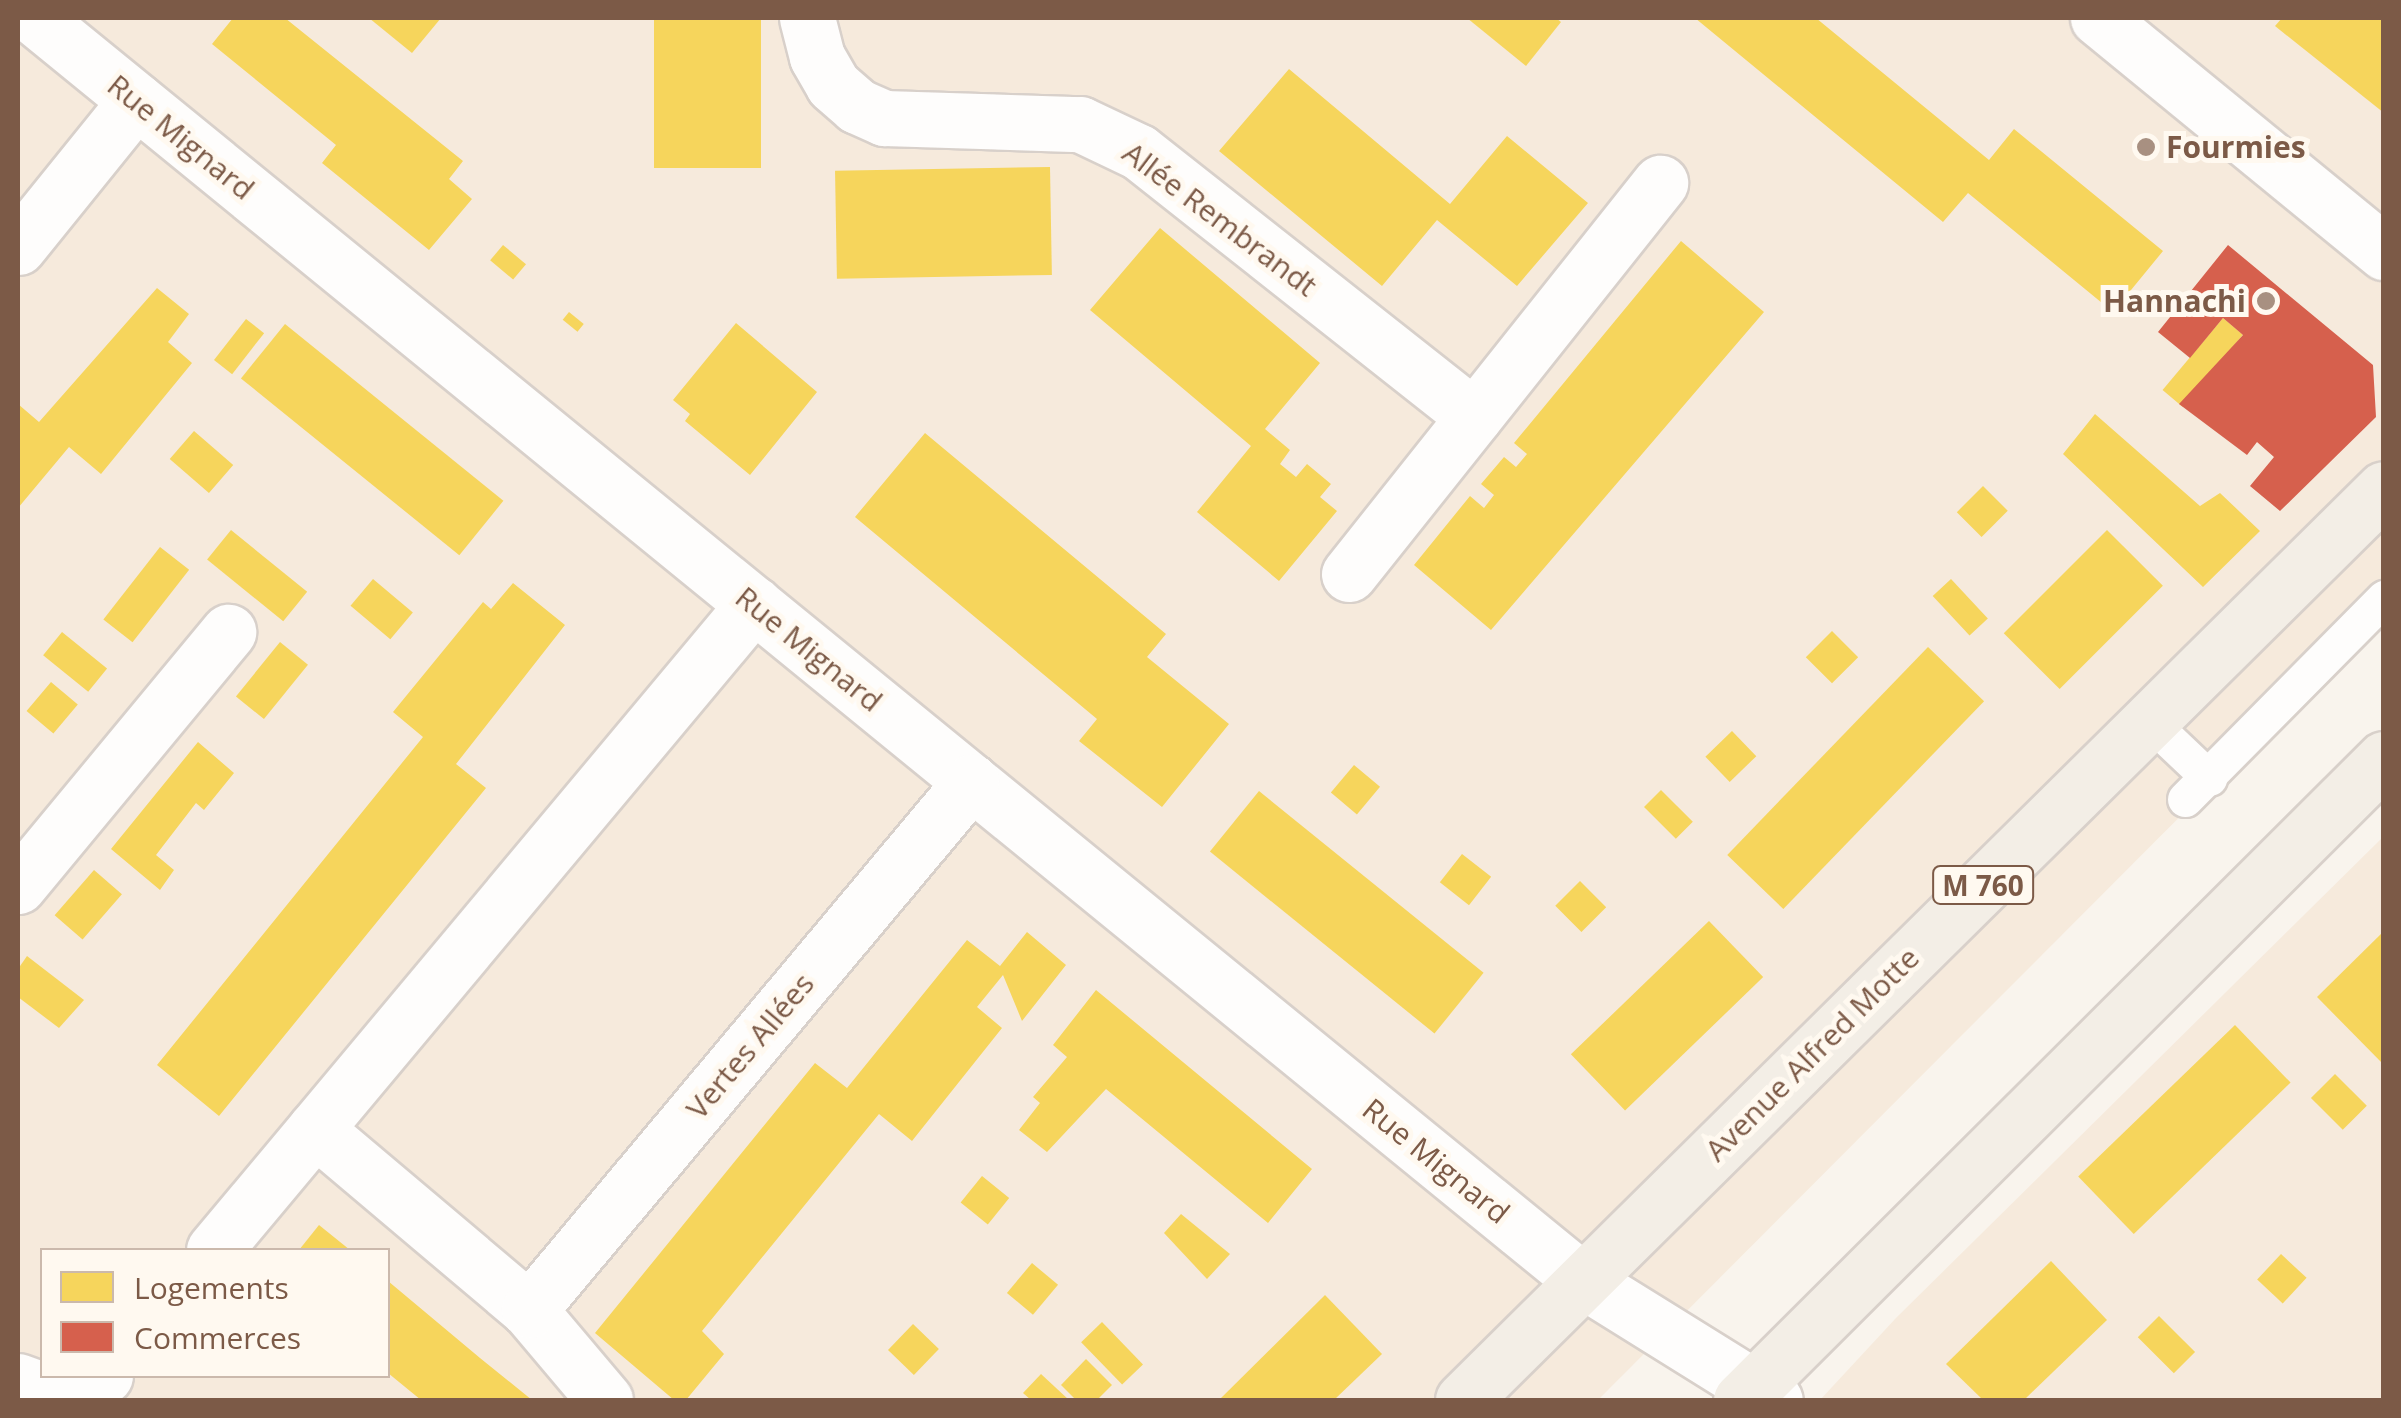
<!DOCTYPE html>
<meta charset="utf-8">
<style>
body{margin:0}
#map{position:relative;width:2401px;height:1418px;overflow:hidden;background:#f9f4ed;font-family:"Open Sans",sans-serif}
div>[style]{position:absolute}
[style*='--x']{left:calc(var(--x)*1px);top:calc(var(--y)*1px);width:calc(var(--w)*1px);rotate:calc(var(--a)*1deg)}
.residential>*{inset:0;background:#f6eadc}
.homes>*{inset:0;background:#f6d55c;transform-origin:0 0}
.shops>*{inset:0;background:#d6604d}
.roads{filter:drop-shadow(2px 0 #d8d0ca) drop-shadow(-2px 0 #d8d0ca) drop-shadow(0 2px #d8d0ca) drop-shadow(0 -2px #d8d0ca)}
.lane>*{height:35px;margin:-17.5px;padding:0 17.5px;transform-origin:17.5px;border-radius:17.5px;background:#fefdfc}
.street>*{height:55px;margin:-27.5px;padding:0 27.5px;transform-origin:27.5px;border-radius:27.5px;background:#fefdfc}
.secondary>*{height:55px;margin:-27.5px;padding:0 27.5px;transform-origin:27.5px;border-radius:27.5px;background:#fefdfc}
.primary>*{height:55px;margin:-27.5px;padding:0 27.5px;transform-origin:27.5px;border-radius:27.5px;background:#f3eee6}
.dots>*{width:28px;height:28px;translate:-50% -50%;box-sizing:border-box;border:5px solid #fff9f0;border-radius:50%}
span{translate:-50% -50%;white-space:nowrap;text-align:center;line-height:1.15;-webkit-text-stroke:10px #fff9f0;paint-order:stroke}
.shield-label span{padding:2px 8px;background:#fff9f0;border:2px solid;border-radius:8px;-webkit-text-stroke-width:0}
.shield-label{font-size:28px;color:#7c5a47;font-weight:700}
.street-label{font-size:30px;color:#7c5a47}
.poi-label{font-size:30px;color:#7c5a47;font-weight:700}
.left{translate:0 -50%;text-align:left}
.right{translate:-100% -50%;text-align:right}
.frame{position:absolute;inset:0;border:20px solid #7c5a47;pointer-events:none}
.legend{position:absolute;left:40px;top:1248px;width:350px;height:130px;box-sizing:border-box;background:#fff9f0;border:2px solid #cbb9ac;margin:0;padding:12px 18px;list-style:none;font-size:30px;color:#7c5a47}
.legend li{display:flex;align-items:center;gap:20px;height:50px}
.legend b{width:50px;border:2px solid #cbb9ac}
</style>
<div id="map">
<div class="residential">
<div style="clip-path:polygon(evenodd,18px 18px,2383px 18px,2383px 613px,1598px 1400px,18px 1400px,18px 18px,42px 1250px,388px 1250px,388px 1376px,42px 1376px,42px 1250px)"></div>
<div style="clip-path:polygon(2383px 837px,2383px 1400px,1820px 1400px,1896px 1318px)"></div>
</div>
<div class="homes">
<div style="clip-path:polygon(233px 18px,285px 18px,463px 161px,449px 179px,472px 199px,429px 250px,322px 163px,336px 145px,212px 44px)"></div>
<div style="clip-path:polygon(369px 18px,441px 18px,412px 53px)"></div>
<div style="left:654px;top:18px;width:107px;height:150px"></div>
<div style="clip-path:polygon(1467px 18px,1556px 18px,1561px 22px,1526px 66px)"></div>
<div style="clip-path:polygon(1695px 18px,1816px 18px,1989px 160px,2014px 129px,2163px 251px,2113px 312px,1968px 193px,1943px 222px)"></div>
<div style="clip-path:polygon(2282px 18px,2384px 18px,2384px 113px,2275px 26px)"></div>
<div style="clip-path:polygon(1289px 69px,1450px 204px,1507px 136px,1588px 203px,1517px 286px,1437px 220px,1382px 286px,1219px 151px)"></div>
<div style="left:1050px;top:167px;width:108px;height:215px;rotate:89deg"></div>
<div style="clip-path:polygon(1160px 228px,1320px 363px,1265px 429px,1290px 450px,1280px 464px,1296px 477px,1307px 464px,1331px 484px,1320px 497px,1337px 511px,1279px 581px,1197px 512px,1251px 446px,1090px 310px)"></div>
<div style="clip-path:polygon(1681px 241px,1764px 312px,1491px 630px,1414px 565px,1470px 496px,1484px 508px,1494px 495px,1481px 484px,1504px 457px,1516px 467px,1527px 454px,1514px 443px)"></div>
<div style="left:503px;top:245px;width:30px;height:20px;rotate:40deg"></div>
<div style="clip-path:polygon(157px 288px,189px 314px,168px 342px,192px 363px,101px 474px,69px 447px,18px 508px,18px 404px,39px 422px)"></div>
<div style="left:569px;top:312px;width:19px;height:10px;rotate:39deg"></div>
<div style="left:2223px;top:318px;width:26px;height:94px;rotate:40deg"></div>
<div style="left:246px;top:319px;width:23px;height:52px;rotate:38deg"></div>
<div style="clip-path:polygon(736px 323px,817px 392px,750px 475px,685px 421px,690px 414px,673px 400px)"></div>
<div style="left:285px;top:324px;width:281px;height:70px;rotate:39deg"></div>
<div style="clip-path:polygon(2095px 414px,2200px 506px,2220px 493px,2260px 531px,2203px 587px,2063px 454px)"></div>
<div style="left:194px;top:431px;width:52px;height:37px;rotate:41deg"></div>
<div style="clip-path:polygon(925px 433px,1166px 634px,1147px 657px,1229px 724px,1162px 807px,1079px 741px,1097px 719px,855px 517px)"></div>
<div style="left:1983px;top:486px;width:35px;height:37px;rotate:45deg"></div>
<div style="left:231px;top:530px;width:98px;height:38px;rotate:39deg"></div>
<div style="left:2107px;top:530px;width:79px;height:146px;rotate:45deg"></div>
<div style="left:160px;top:547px;width:37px;height:92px;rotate:38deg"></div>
<div style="left:373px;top:579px;width:52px;height:35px;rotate:40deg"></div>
<div style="left:1951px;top:579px;width:54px;height:25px;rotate:47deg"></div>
<div style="clip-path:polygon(513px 583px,565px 625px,456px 764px,486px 788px,219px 1116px,157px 1065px,423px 737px,393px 712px,483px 602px,491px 609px)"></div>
<div style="left:1832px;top:631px;width:37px;height:37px;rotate:45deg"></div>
<div style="left:62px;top:632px;width:58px;height:30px;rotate:39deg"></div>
<div style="left:280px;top:642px;width:36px;height:70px;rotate:39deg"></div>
<div style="left:1928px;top:647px;width:78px;height:289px;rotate:44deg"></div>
<div style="left:51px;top:682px;width:35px;height:38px;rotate:40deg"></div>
<div style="left:1732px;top:731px;width:35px;height:37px;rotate:46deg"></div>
<div style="clip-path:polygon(198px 742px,234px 773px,204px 810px,196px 803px,156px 855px,174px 870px,160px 890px,111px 849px)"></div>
<div style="left:1354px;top:765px;width:34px;height:36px;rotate:40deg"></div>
<div style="left:1661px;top:790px;width:45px;height:24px;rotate:45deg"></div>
<div style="left:1259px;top:791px;width:289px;height:78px;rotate:39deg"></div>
<div style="left:1462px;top:854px;width:37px;height:36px;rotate:38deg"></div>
<div style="left:94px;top:870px;width:37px;height:60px;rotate:41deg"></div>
<div style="left:1580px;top:881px;width:37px;height:35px;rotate:45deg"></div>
<div style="left:1709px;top:921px;width:78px;height:192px;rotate:46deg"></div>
<div style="clip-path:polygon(2384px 931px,2384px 1065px,2317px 997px)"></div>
<div style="clip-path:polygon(1027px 932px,1066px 965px,1022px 1021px,1003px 975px,977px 1007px,1002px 1028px,912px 1141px,879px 1114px,702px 1331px,724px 1354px,686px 1400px,674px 1400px,595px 1333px,815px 1063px,847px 1088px,967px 940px,1000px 966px)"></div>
<div style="clip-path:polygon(27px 956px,84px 1000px,59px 1028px,18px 997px,18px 969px)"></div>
<div style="clip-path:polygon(1096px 990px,1312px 1169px,1268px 1223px,1106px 1089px,1047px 1152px,1019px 1130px,1040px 1103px,1033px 1097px,1067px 1057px,1053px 1045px)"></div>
<div style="left:2235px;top:1025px;width:80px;height:218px;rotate:46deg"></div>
<div style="left:2335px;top:1074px;width:45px;height:34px;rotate:45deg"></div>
<div style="left:982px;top:1176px;width:35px;height:34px;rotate:39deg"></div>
<div style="clip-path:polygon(1181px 1214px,1230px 1254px,1207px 1279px,1164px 1233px)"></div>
<div style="clip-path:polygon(319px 1225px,350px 1250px,299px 1250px)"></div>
<div style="left:2281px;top:1254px;width:35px;height:35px;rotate:43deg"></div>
<div style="clip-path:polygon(2051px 1261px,2107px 1320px,2024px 1400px,1983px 1400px,1946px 1364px)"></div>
<div style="left:1032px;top:1263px;width:34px;height:39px;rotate:40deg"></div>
<div style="clip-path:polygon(388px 1281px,480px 1358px,532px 1400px,421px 1400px,388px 1373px)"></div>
<div style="clip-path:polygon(1325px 1295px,1382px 1354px,1334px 1400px,1219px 1400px)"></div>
<div style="left:2159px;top:1316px;width:51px;height:30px;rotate:45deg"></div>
<div style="left:1102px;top:1322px;width:59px;height:29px;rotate:46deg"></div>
<div style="left:913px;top:1324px;width:36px;height:36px;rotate:44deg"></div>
<div style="clip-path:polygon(1086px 1359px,1112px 1385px,1097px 1400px,1076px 1400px,1061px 1385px)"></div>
<div style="clip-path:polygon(1041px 1374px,1069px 1400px,1031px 1400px,1023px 1393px)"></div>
</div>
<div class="shops">
<div style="clip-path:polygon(2228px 245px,2373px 365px,2376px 417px,2280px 511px,2250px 486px,2274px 457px,2257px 442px,2247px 455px,2179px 404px,2243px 335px,2223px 318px,2190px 358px,2158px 332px)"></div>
</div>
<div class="roads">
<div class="lane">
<div style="--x:2149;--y:721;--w:83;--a:43.5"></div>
<div style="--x:2185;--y:799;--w:283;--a:-45.3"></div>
</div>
<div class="street">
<div style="--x:35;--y:18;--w:1996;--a:39.21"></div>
<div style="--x:1582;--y:1280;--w:227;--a:31.9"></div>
<div style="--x:807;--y:18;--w:40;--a:75.6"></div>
<div style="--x:817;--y:57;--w:32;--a:60"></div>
<div style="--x:833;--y:85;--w:32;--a:41"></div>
<div style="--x:857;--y:106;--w:30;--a:24"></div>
<div style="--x:884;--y:118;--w:196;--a:1.8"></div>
<div style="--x:1080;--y:124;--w:65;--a:25.4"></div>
<div style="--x:1139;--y:152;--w:427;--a:38.3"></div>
<div style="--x:18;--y:247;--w:188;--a:-51.1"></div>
<div style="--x:1349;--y:574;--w:500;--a:-51.5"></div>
<div style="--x:18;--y:886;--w:330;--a:-50.4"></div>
<div style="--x:315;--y:1129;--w:280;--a:40.2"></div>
<div style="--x:214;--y:1250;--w:842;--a:-50.11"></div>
<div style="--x:18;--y:1381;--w:30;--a:20"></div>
<div style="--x:46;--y:1391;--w:32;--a:-4"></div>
<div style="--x:78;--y:1389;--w:30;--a:-26"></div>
<div style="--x:605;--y:1400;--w:118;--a:-130.2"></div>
<div style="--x:529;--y:1310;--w:689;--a:-50.07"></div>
</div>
<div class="secondary">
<div style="--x:2098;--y:18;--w:370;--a:39.3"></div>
</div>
<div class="primary">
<div style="--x:1463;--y:1400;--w:1295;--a:-44.69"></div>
<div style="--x:1741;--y:1400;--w:908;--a:-44.91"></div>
</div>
</div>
<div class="dots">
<div style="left:2146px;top:147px;background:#a89081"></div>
<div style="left:2266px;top:301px;background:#a89081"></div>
</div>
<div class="shield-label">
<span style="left:1983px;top:885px">M 760</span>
</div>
<div class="street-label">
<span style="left:181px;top:137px;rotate:39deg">Rue Mignard</span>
<span style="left:1220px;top:219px;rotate:37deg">Allée Rembrandt</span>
<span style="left:809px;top:649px;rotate:39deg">Rue Mignard</span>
<span style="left:750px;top:1046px;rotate:-50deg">Vertes Allées</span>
<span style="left:1812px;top:1054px;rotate:-45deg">Avenue Alfred Motte</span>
<span style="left:1436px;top:1161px;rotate:39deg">Rue Mignard</span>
</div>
<div class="poi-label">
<span class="left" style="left:2166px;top:147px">Fourmies</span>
<span class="right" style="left:2246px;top:301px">Hannachi</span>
</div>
<div class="frame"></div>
<ul class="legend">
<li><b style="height:28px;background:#f6d55c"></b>Logements</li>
<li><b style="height:28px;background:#d6604d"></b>Commerces</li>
</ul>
</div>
